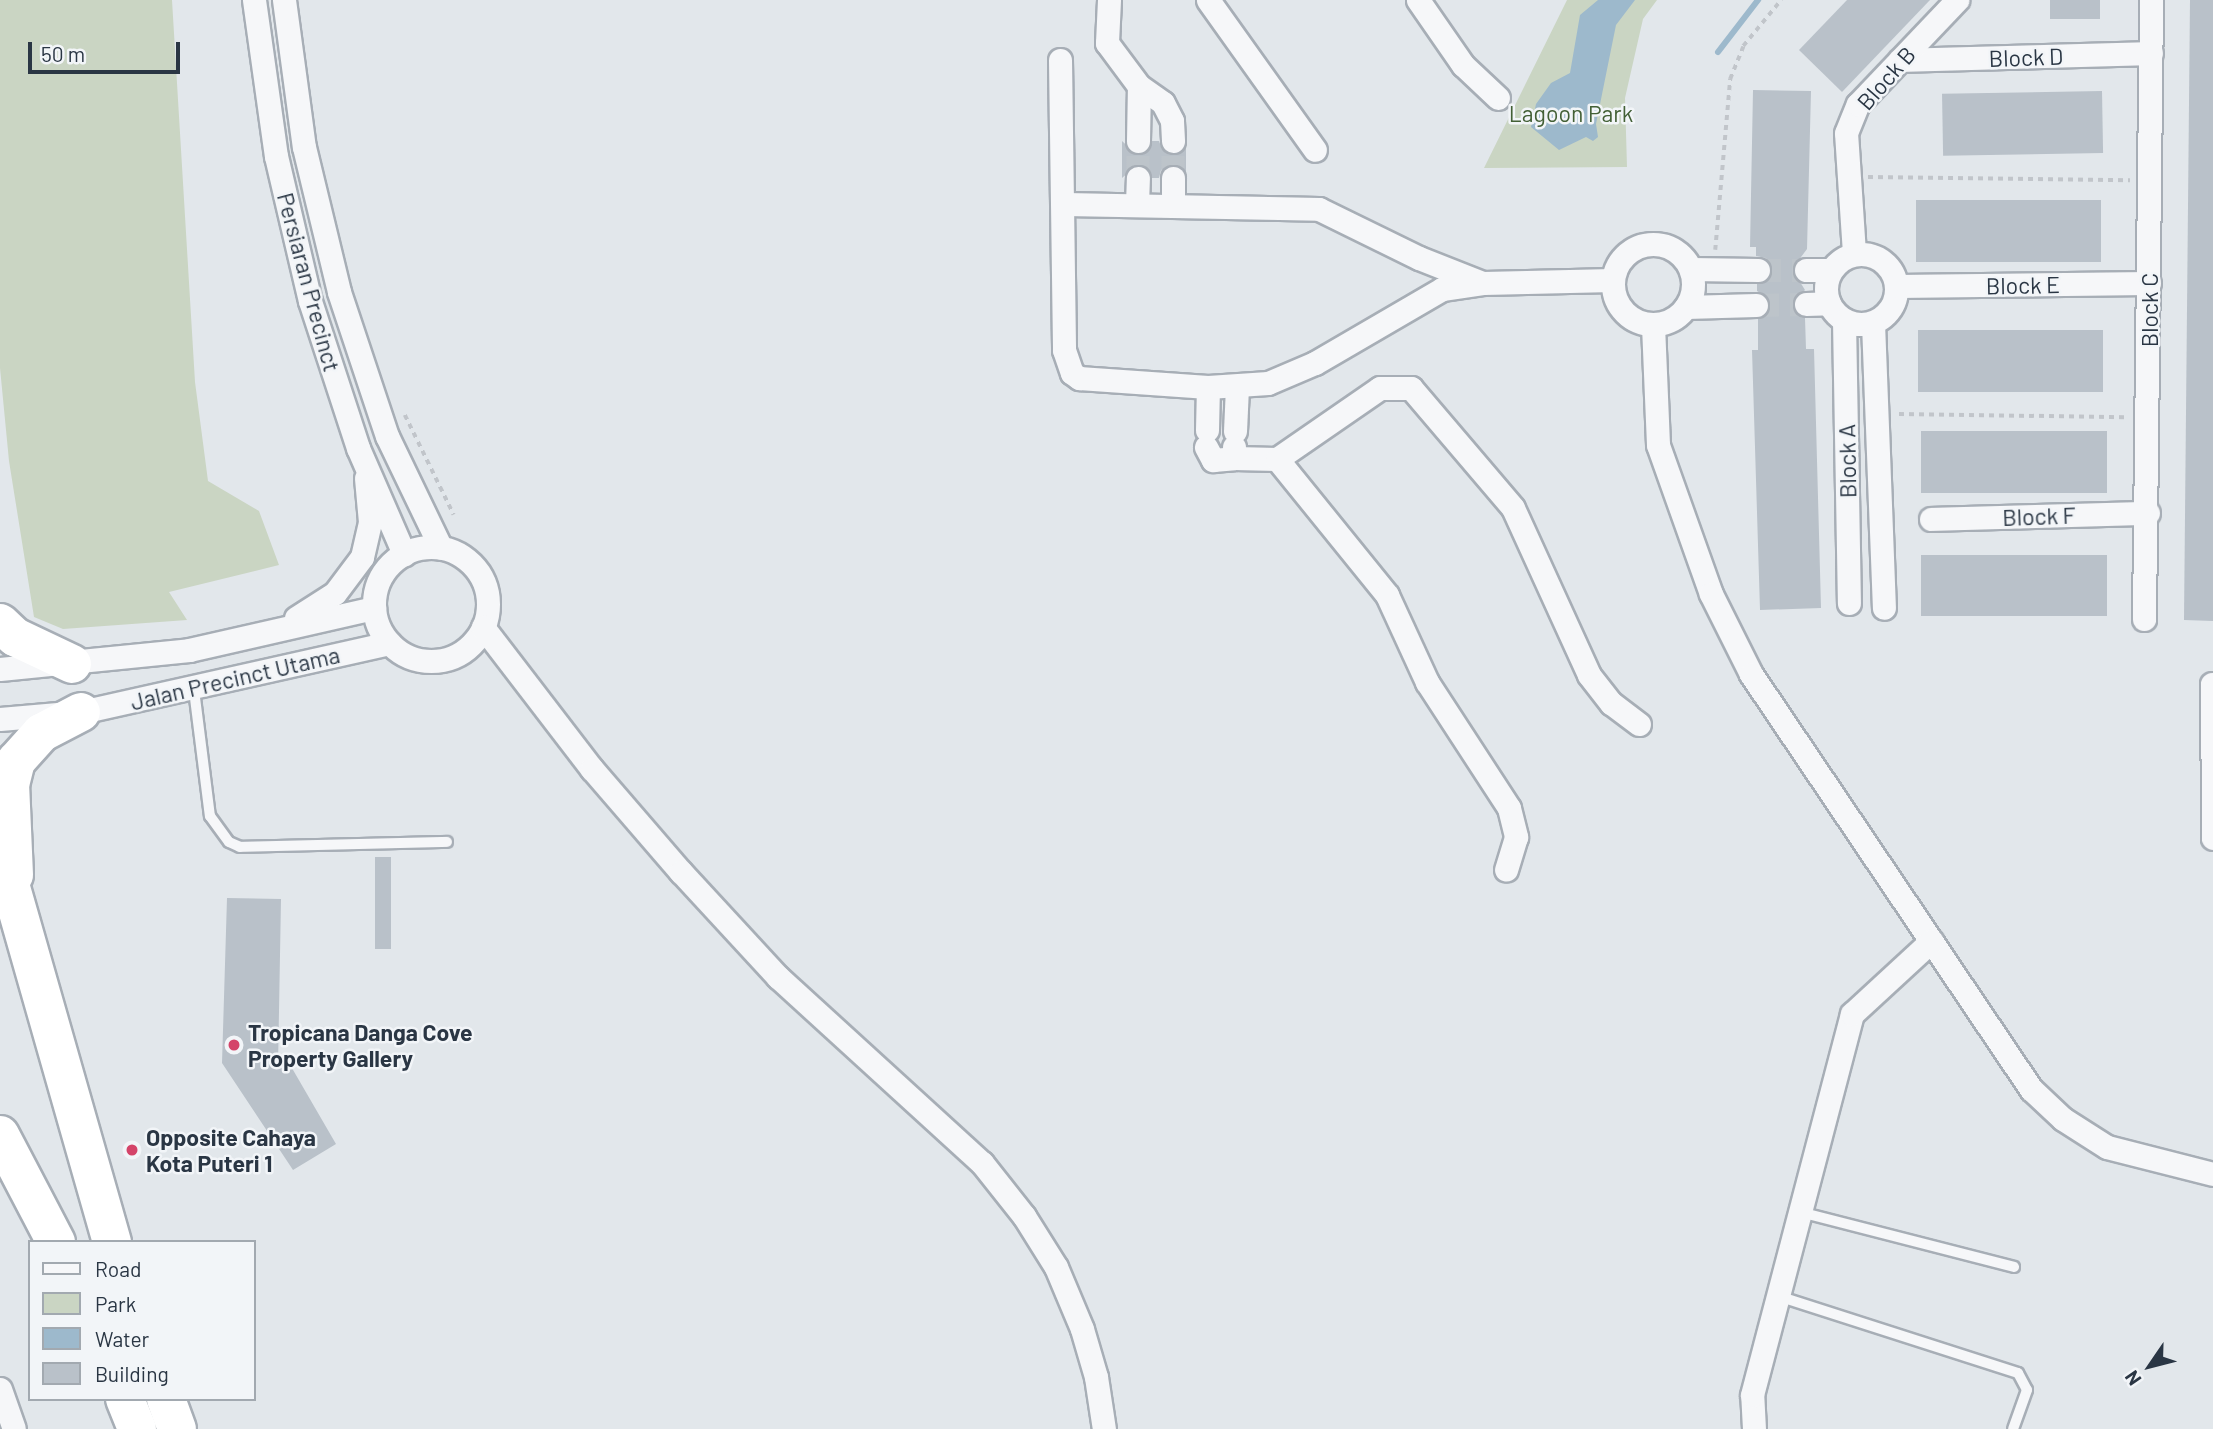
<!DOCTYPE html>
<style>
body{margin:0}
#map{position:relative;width:2213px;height:1429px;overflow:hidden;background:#e2e7eb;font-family:Barlow,sans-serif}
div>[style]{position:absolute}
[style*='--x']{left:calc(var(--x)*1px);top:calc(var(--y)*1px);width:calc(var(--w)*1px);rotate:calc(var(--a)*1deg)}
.green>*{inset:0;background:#cad5c3}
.water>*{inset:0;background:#9db9cc}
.stream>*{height:6px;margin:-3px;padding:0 3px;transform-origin:3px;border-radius:3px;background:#9db9cc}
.building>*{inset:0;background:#b9c1c9;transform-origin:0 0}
.street-tunnel>*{height:23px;margin-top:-11.5px;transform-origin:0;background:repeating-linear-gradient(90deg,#bdc4ca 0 23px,transparent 0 34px)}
.path>*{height:3.5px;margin-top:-1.75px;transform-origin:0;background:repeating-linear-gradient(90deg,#c1c5ca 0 5px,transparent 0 10px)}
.roads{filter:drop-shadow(2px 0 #a7aeb6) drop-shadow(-2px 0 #a7aeb6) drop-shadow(0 2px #a7aeb6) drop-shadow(0 -2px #a7aeb6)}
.lane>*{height:10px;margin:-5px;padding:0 5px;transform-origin:5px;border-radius:5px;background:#f6f7f9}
.street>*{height:23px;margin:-11.5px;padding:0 11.5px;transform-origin:11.5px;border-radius:11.5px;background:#f6f7f9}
.street>.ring{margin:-11.5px;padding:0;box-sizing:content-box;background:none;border:23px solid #f6f7f9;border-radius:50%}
.highway>*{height:38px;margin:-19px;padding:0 19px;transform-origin:19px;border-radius:19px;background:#fff}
.dots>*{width:19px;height:19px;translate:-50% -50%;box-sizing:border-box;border:4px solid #f2f5f8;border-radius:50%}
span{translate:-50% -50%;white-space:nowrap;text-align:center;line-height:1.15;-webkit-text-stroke:5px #f2f5f8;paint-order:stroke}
.street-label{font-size:23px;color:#2a3644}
.park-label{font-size:23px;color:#436036}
.poi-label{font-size:23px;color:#2a3644;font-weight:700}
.left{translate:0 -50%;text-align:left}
.legend{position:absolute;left:28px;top:1240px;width:228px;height:161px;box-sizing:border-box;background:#f2f5f8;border:2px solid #a2a9b0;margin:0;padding:9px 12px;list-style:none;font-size:21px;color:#2a3644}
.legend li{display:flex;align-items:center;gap:14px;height:35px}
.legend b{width:35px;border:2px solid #a2a9b0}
.north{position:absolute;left:2115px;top:1331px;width:70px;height:70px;-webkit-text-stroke:5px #f2f5f8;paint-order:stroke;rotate:235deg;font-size:19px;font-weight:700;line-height:28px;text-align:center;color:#2a3644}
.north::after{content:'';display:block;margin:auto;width:24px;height:32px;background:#2a3644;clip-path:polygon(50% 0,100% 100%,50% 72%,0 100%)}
.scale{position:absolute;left:28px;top:42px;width:152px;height:32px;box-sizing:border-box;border:4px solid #2a3644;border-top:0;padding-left:9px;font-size:21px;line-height:24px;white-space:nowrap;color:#2a3644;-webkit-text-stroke:5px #f2f5f8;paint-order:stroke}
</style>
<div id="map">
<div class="green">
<div style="clip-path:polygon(0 0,172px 0,195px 382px,208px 481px,259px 511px,279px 565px,169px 592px,187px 620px,63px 629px,34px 617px,9px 461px,0 368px)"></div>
<div style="clip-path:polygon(1567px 0,1657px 0,1643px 19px,1625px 98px,1627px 167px,1484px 168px)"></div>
</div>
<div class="water">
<div style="clip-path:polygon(1598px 0,1635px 0,1616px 25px,1596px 124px,1598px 137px,1593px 141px,1586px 137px,1559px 150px,1531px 127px,1536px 104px,1551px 83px,1570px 73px,1580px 15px)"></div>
</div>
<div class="stream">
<div style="--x:1718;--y:52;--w:66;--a:-52.4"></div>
</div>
<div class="building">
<div style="clip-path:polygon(1847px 0,1930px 0,1842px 92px,1799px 50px)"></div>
<div style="left:2050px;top:0;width:50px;height:19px"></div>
<div style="clip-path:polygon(2190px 0,2213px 0,2213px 621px,2184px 620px)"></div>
<div style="clip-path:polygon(1753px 90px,1811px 91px,1807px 249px,1792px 269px,1805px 290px,1792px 304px,1795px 312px,1805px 318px,1806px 349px,1814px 349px,1821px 608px,1760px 610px,1752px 350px,1758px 350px,1758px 319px,1770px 305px,1767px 297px,1757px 291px,1757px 284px,1765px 282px,1772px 270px,1766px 258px,1756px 256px,1756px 247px,1750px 247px)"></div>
<div style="left:2102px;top:91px;width:62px;height:160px;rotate:89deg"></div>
<div style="clip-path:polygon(1122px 141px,1137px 155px,1145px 153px,1152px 141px,1159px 141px,1162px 149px,1173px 155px,1186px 147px,1186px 174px,1172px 164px,1161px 170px,1159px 178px,1152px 178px,1146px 167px,1138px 164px,1122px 178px)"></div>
<div style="left:1916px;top:200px;width:185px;height:62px"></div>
<div style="left:1918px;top:330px;width:185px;height:62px"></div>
<div style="left:1921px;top:431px;width:186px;height:62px"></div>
<div style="left:1921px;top:555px;width:186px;height:61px"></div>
<div style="left:375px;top:857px;width:16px;height:92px"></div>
<div style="clip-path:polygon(227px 898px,281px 899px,278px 1067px,289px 1063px,336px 1144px,293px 1170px,222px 1063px)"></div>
</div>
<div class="street-tunnel">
<div style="--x:1138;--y:178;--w:37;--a:-90"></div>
<div style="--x:1173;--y:178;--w:37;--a:-90"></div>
<div style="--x:1758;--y:270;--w:48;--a:0"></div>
<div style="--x:1756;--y:305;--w:50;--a:-1.1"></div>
</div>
<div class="path">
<div style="--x:1868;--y:177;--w:262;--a:0.7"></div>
<div style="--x:1715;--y:250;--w:172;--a:-85"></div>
<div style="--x:1730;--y:79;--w:35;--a:-68"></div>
<div style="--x:1743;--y:46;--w:60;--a:-50.4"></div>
<div style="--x:1899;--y:414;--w:226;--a:0.8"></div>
<div style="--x:405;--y:415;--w:111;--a:63.9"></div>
</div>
<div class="roads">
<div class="lane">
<div style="--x:194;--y:690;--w:127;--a:82.8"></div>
<div style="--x:210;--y:816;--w:32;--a:54"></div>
<div style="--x:229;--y:842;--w:12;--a:24"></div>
<div style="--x:240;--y:847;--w:207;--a:-1.4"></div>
<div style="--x:1800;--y:1212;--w:221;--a:14.4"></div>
<div style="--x:1778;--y:1296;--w:252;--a:17.8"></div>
<div style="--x:2018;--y:1373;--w:19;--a:62"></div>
<div style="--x:2027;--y:1390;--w:41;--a:109.7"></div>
</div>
<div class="street">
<div style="--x:254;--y:0;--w:158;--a:82"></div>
<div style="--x:276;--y:156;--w:149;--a:76.8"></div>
<div style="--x:310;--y:301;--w:155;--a:71.9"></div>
<div style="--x:358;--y:448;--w:116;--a:66.5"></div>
<div style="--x:284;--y:0;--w:148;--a:82.3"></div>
<div style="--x:304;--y:147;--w:149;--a:76.4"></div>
<div style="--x:339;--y:292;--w:152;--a:71.6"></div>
<div style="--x:387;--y:436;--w:124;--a:64.3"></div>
<div style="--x:1109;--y:0;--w:43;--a:92.7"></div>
<div style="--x:1107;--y:43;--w:54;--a:53.3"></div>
<div style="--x:1139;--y:86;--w:29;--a:35"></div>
<div style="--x:1163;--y:103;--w:20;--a:63"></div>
<div style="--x:1172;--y:121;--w:20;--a:87"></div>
<div style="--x:1208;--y:0;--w:184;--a:54.5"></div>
<div style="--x:1418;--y:0;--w:79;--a:55.3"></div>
<div style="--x:1463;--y:65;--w:48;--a:43.3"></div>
<div style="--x:1060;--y:60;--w:290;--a:89.2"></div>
<div style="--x:1064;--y:350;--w:24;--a:71"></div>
<div style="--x:1072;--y:373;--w:9;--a:36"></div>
<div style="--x:1079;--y:378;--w:129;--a:4"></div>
<div style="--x:1208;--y:387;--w:60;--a:-3.8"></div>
<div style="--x:1268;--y:383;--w:51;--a:-23.1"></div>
<div style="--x:1315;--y:363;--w:147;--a:-30.2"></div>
<div style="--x:1442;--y:289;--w:41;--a:-8.3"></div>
<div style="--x:1483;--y:283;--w:130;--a:-1.3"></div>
<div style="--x:1900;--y:60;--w:251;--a:-1.6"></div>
<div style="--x:1138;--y:141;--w:55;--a:-89"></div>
<div style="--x:1173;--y:178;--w:26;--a:90"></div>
<div style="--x:1065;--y:204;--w:254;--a:1.1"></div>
<div style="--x:1319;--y:209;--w:111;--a:26.1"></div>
<div style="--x:1419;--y:258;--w:66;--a:21.5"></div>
<div style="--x:1137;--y:204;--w:26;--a:-88"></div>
<div class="ring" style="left:1613px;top:244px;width:57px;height:57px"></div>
<div style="--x:1854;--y:253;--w:120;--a:-93.8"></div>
<div style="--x:1846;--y:133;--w:31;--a:-68"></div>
<div style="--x:1858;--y:104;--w:144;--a:-46.4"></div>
<div class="ring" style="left:1826px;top:254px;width:47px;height:47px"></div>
<div style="--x:1691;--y:269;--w:67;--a:0.9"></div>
<div style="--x:1806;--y:270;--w:25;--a:0"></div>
<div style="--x:1897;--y:286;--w:252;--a:-0.7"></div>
<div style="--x:1806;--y:304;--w:23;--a:-2"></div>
<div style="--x:1686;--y:307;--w:70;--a:-1.6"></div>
<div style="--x:1844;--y:320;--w:283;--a:89"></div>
<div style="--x:1873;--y:323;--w:285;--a:87.8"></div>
<div style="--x:1653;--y:325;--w:120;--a:87.6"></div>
<div style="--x:1658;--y:445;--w:158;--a:70.4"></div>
<div style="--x:1711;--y:594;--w:89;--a:63.4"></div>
<div style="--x:1751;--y:674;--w:501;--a:55.99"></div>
<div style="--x:2031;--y:1089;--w:44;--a:43.2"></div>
<div style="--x:2063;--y:1119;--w:52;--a:32.5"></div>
<div style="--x:2107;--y:1147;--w:109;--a:14.3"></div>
<div style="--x:1207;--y:430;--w:43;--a:-88.7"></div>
<div style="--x:1235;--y:431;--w:44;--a:-87.4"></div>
<div style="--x:1206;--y:447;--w:15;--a:62"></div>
<div style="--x:1213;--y:460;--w:21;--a:-5"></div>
<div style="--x:1234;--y:458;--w:11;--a:-90"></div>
<div style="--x:1234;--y:458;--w:43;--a:1.3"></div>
<div style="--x:1277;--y:459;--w:125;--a:-34.6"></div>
<div style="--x:1380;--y:388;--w:31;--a:0"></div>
<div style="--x:1411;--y:388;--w:157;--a:49.6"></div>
<div style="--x:1513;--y:508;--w:183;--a:65.5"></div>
<div style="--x:1589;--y:675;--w:36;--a:52"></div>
<div style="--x:1611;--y:703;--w:35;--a:37"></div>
<div style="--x:1277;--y:459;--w:175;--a:51"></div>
<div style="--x:1387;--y:595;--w:96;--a:65.3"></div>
<div style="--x:1427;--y:682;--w:150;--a:56.9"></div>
<div style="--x:1509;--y:808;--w:30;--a:76"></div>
<div style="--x:1516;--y:837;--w:34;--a:107"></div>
<div style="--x:1931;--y:519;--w:217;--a:-1.6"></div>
<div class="ring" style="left:374px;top:547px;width:91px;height:91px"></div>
<div style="--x:296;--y:618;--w:46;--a:-32.7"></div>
<div style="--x:335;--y:593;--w:45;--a:-53.1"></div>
<div style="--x:362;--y:557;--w:36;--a:-77"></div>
<div style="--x:370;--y:522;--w:44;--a:-95.2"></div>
<div style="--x:2144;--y:619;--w:619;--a:-89.35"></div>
<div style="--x:483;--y:627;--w:179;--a:52.5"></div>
<div style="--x:592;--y:769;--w:136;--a:49.2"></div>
<div style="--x:681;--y:872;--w:143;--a:47.3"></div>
<div style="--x:778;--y:977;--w:276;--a:42.4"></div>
<div style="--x:982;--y:1163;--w:68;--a:51.6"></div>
<div style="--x:1024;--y:1216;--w:60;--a:57.9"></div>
<div style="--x:1056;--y:1267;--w:67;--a:67.2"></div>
<div style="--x:1082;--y:1329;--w:50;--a:73.7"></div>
<div style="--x:1096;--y:1377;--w:53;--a:81.3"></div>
<div style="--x:0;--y:669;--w:190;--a:-5.7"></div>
<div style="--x:189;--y:650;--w:190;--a:-12.8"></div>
<div style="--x:2212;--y:684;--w:154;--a:89.6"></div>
<div style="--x:0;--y:719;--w:81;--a:-4.9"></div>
<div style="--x:81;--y:712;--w:316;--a:-12.6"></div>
<div style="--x:0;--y:1389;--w:42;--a:70.7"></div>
<div style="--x:1754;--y:1429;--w:34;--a:-93"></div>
<div style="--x:1752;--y:1395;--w:394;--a:-75.3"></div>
<div style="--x:1852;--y:1014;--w:108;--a:-42.7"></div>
</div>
<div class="highway">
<div style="--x:0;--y:623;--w:21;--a:43"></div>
<div style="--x:15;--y:637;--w:63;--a:25.3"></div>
<div style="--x:0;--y:849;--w:409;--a:74.1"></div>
<div style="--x:14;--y:875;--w:90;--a:-92.5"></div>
<div style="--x:10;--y:785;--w:25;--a:-76"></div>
<div style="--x:16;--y:761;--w:38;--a:-48"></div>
<div style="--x:41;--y:733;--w:45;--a:-27.7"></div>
<div style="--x:0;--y:1135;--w:121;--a:62.4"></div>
<div style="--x:125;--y:1399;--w:32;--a:68"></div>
<div style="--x:166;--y:1399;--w:32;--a:70"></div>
</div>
</div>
<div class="dots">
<div style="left:234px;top:1045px;background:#d44469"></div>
<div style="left:132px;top:1150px;background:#d44469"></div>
</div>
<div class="street-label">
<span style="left:2026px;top:57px;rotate:-2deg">Block D</span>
<span style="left:1886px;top:78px;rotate:-49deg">Block B</span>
<span style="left:309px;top:282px;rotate:75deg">Persiaran Precinct</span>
<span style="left:2023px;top:285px;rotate:-1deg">Block E</span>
<span style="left:2149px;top:310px;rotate:-90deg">Block C</span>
<span style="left:1847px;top:461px;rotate:-91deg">Block A</span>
<span style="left:2039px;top:516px;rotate:-2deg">Block F</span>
<span style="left:235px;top:678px;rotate:-13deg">Jalan Precinct Utama</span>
</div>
<div class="park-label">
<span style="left:1571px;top:113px">Lagoon Park</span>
</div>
<div class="poi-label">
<span class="left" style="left:248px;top:1045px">Tropicana Danga Cove<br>Property Gallery</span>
<span class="left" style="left:146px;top:1150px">Opposite Cahaya<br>Kota Puteri 1</span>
</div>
<ul class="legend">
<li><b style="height:9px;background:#f6f7f9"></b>Road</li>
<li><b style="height:19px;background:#cad5c3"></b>Park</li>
<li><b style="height:19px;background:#9db9cc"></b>Water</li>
<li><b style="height:19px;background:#b9c1c9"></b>Building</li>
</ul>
<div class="north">N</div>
<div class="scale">50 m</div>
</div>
